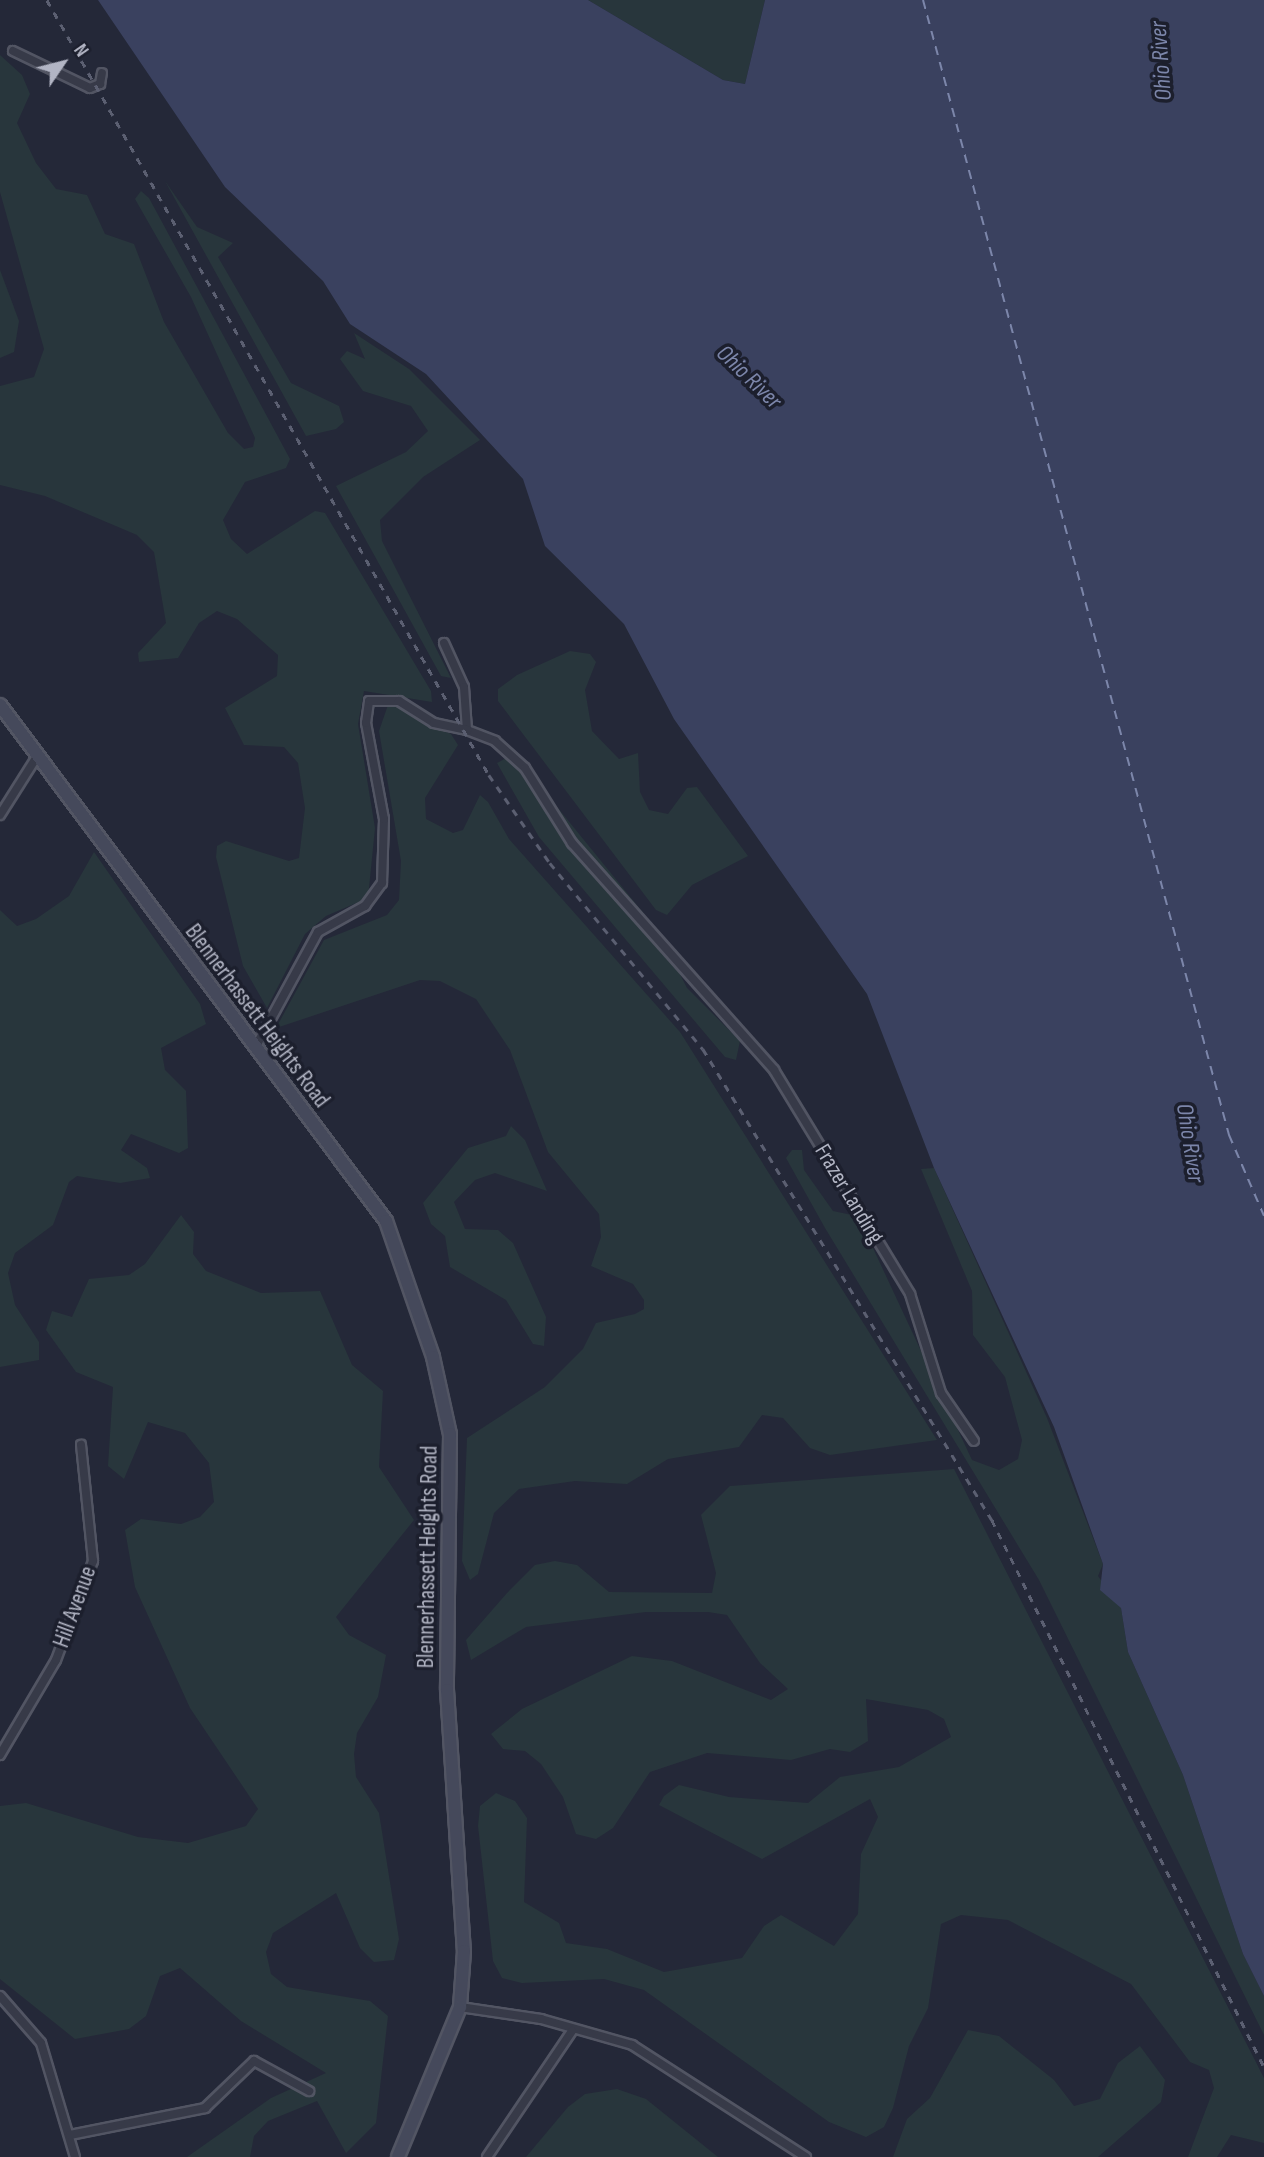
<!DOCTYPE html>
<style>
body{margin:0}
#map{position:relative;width:1264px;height:2157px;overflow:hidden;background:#242838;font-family:"Sofia Sans Condensed",sans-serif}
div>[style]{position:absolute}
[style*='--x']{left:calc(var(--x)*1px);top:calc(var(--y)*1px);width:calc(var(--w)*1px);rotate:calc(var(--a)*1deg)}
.green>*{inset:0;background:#28363c}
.water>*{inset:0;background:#3a415f}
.ferry>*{height:2px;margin-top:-1px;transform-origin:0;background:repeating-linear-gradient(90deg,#7c86aa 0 9px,transparent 0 16px)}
.roads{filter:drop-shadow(2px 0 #525563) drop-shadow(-2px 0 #525563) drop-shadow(0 2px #525563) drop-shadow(0 -2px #525563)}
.street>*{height:8px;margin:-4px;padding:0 4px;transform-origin:4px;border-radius:4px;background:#373a48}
.secondary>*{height:12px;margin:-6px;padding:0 6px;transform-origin:6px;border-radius:6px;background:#45495b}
.rail>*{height:2.5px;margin-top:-1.25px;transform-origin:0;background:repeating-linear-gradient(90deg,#5b5f71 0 7px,transparent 0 14px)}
span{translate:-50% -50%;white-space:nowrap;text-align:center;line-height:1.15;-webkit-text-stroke:7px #1c1f2d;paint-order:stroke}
.street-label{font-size:23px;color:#b2b5c4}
.water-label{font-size:24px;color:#7c86aa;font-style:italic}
.north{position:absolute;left:28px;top:28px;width:70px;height:70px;-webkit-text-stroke:5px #1c1f2d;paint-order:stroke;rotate:55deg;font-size:19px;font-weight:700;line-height:28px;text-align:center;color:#b2b5c4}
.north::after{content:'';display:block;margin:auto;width:24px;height:32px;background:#b2b5c4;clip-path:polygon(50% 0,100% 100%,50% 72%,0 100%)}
</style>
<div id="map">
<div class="green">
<div style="clip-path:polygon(588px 0,765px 0,745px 84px,723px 80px)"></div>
<div style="clip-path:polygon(0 55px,22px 75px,30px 94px,17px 123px,36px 163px,56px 189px,87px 195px,105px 234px,134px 244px,164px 322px,228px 433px,244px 449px,253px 447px,255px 438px,191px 297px,135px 199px,141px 191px,149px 198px,290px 459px,286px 468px,245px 482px,223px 520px,231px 539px,247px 554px,315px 511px,325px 513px,431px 691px,432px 702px,364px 691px,358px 724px,375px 828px,368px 898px,326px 916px,305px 934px,267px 1008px,243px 966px,216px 857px,217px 846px,226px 841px,289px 861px,299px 858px,305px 808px,298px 763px,284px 747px,244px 745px,225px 708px,277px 676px,278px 655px,237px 619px,217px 611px,199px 623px,178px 658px,139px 662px,138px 653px,166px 623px,154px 552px,137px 535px,45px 496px,0 485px,0 386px,34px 377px,44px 349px,0 192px)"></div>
<div style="clip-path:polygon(165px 181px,197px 227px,233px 243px,218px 257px,291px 383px,339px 406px,344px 422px,336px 429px,306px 436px)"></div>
<div style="clip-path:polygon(0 270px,19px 321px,14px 352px,0 358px)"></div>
<div style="clip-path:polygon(354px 333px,409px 369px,480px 440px,423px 477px,380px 520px,382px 541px,451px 678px,441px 676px,336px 486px,406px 452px,428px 431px,411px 406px,363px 391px,340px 359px,347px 351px,365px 359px)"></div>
<div style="clip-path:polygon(570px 651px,590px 654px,596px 662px,585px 690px,592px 731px,619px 759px,638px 753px,640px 792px,649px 810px,668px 814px,687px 788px,697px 787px,748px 856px,692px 885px,667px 915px,656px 910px,498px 701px,498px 689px,517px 675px)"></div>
<div style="clip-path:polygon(389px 702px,451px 734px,458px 745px,425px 798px,426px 819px,453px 833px,463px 830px,480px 795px,488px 802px,509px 839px,680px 1032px,937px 1440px,830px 1455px,810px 1448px,783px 1418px,762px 1415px,739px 1447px,668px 1459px,627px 1484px,575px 1481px,519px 1489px,494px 1513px,478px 1574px,470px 1580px,462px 1561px,467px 1438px,545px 1387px,583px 1349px,596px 1323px,635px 1314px,644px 1309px,644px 1300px,633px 1284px,591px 1266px,601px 1237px,599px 1214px,548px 1152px,510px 1050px,476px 999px,440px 981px,420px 980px,276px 1028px,324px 940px,387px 915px,399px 900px,401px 861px,379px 731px)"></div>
<div style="clip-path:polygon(514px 754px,658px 931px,687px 988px,740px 1041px,736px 1060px,725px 1057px,539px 837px,497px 763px)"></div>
<div style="clip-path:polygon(94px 852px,200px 1004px,206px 1024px,161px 1048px,165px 1070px,186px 1091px,188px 1148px,179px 1153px,131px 1134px,121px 1150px,147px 1168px,150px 1178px,120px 1183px,77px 1176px,69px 1182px,53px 1225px,15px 1253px,8px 1273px,15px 1305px,39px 1342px,39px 1360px,0 1367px,0 910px,17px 926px,36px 919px,69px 896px)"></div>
<div style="clip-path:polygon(511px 1126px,525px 1140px,547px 1191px,495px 1173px,475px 1180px,454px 1202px,465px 1229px,498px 1230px,513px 1243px,546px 1317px,544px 1346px,533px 1344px,506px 1300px,450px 1267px,445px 1236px,431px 1224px,423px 1203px,468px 1148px,506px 1136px)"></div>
<div style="clip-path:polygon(792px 1150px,802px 1150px,804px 1170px,833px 1211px,852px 1215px,865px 1231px,972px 1460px,999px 1470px,1018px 1459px,1022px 1440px,1005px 1377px,973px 1335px,972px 1291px,921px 1169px,934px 1168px,1047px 1418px,1103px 1564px,1098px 1576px,1121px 1608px,1128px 1652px,1183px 1775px,1243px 1954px,1264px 1996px,1264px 2035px,1039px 1580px,825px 1228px,786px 1158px)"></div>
<div style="clip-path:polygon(181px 1215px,194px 1232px,193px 1254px,206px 1271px,261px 1293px,320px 1291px,352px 1365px,383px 1391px,379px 1467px,414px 1520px,336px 1617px,349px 1635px,386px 1655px,378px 1697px,357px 1733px,354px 1754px,356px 1777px,379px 1813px,399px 1939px,394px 1960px,374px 1962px,360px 1948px,336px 1893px,273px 1933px,266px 1952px,271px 1974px,287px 1987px,370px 2001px,388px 2016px,376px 2123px,346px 2153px,317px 2101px,268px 2121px,254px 2136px,250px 2157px,187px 2157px,271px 2098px,326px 2073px,241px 2021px,180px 1968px,160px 1976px,146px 2016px,129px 2029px,75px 2039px,0 1979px,0 1806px,26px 1803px,138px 1837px,188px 1843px,246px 1826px,258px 1809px,190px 1708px,135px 1587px,125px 1530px,141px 1519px,181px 1524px,200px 1517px,214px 1502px,209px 1463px,185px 1433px,148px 1422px,124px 1479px,108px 1466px,113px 1387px,76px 1372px,46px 1330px,52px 1311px,72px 1317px,89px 1279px,129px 1275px,145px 1264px)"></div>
<div style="clip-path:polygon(954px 1469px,1264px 2078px,1264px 2143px,1231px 2135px,1217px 2157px,1188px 2157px,1214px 2088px,1209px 2070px,1190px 2062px,1131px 1984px,1008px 1920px,961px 1915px,941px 1924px,928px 2008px,909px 2046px,893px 2108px,884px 2127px,866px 2137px,829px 2122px,644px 1990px,604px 1979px,522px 1983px,502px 1978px,493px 1961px,478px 1826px,480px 1806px,496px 1793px,515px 1801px,527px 1818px,524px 1902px,559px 1923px,566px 1943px,607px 1949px,664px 1972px,742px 1958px,764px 1926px,781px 1915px,834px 1946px,858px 1914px,861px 1854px,878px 1817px,870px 1799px,762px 1859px,659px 1805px,664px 1796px,679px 1785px,729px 1797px,808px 1803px,840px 1777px,899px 1767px,951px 1737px,944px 1719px,928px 1710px,866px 1699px,868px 1741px,850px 1752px,830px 1749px,791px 1760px,707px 1753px,650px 1772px,613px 1828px,596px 1839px,576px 1834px,563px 1797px,541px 1764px,525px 1751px,503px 1749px,491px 1734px,522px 1709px,632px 1656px,672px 1661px,771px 1700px,788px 1689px,760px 1663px,727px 1615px,708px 1612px,646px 1612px,526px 1627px,471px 1660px,466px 1640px,507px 1593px,535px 1565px,555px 1561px,577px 1565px,609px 1592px,712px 1593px,716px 1573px,701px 1515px,730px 1486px)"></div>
<div style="clip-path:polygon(968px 2030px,999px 2036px,1054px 2080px,1074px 2106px,1100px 2099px,1118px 2063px,1140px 2046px,1165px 2080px,1161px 2102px,1098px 2157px,893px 2157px,907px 2119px,930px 2098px)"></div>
<div style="clip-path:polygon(617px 2089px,646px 2099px,718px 2157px,526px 2157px,568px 2107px,585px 2094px)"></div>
</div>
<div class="water">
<div style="clip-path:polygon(98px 0,588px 0,723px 80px,745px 84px,765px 0,1264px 0,1264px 1996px,1243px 1954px,1183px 1775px,1128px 1652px,1121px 1608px,1100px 1590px,1103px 1564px,1054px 1427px,934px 1168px,867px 994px,674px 719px,624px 624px,545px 546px,523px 479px,426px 374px,350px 324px,323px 281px,225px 187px)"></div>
</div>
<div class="ferry">
<div style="--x:923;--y:0;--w:1176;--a:74.91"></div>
<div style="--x:1229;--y:1135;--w:88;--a:66.6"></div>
</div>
<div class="roads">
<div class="street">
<div style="--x:13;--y:51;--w:85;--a:25.7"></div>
<div style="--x:90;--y:88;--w:11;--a:-22"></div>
<div style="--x:100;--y:84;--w:11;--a:-80"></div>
<div style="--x:444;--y:643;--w:48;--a:65.6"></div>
<div style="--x:464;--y:687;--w:43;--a:86"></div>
<div style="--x:467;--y:730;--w:30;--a:21"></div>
<div style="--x:495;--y:741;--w:40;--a:42"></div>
<div style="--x:525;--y:768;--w:89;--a:57.9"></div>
<div style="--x:572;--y:843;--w:304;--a:48.3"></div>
<div style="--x:774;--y:1070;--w:262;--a:58.7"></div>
<div style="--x:910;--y:1294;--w:104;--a:72.6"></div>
<div style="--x:941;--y:1393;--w:58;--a:55.5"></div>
<div style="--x:0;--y:815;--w:71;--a:-57.7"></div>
<div style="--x:255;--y:1048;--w:132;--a:-61.5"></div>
<div style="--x:318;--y:932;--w:54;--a:-29"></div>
<div style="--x:365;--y:906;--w:29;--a:-54"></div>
<div style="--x:382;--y:883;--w:64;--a:-88.2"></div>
<div style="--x:384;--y:819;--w:98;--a:-100.6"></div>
<div style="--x:366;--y:723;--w:22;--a:-82"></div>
<div style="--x:369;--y:701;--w:30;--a:0"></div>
<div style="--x:399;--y:701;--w:41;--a:32.2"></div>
<div style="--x:434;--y:723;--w:34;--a:12"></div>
<div style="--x:0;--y:1755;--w:110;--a:-59.5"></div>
<div style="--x:56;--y:1660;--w:106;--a:-69.5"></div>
<div style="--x:93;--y:1561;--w:117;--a:-95.9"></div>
<div style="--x:0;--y:1996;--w:62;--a:48.9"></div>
<div style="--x:41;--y:2043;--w:119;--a:73.4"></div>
<div style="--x:460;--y:2007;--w:82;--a:8.4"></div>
<div style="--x:541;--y:2019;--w:95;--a:15.9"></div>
<div style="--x:632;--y:2045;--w:207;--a:32.8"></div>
<div style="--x:70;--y:2135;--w:138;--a:-11.3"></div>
<div style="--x:205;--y:2108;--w:68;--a:-43.8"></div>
<div style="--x:254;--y:2061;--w:63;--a:28.6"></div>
<div style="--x:487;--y:2157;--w:152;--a:-56"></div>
</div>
<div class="secondary">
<div style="--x:0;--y:705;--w:644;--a:53.2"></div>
<div style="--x:386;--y:1221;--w:144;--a:70.9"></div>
<div style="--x:433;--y:1357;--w:79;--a:77.6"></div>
<div style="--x:450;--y:1434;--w:256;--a:90.7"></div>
<div style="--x:447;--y:1690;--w:262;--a:86.3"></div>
<div style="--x:464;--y:1951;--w:56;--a:94.1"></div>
<div style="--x:460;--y:2007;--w:162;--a:112.5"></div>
</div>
</div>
<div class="rail">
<div style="--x:47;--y:0;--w:892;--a:60.3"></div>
<div style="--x:489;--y:775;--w:107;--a:55.3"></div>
<div style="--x:550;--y:863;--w:241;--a:50.6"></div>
<div style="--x:703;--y:1049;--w:553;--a:58.47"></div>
<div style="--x:992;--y:1520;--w:611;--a:63.56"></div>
</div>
<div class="street-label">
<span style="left:257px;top:1016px;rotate:53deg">Blennerhassett Heights Road</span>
<span style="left:849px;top:1194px;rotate:59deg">Frazer Landing</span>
<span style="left:428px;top:1557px;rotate:-89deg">Blennerhassett Heights Road</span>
<span style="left:75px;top:1607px;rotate:-70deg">Hill Avenue</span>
</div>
<div class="water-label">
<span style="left:1161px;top:61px;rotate:-94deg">Ohio River</span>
<span style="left:749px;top:377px;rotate:44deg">Ohio River</span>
<span style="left:1190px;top:1143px;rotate:81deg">Ohio River</span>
</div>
<div class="north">N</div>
</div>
